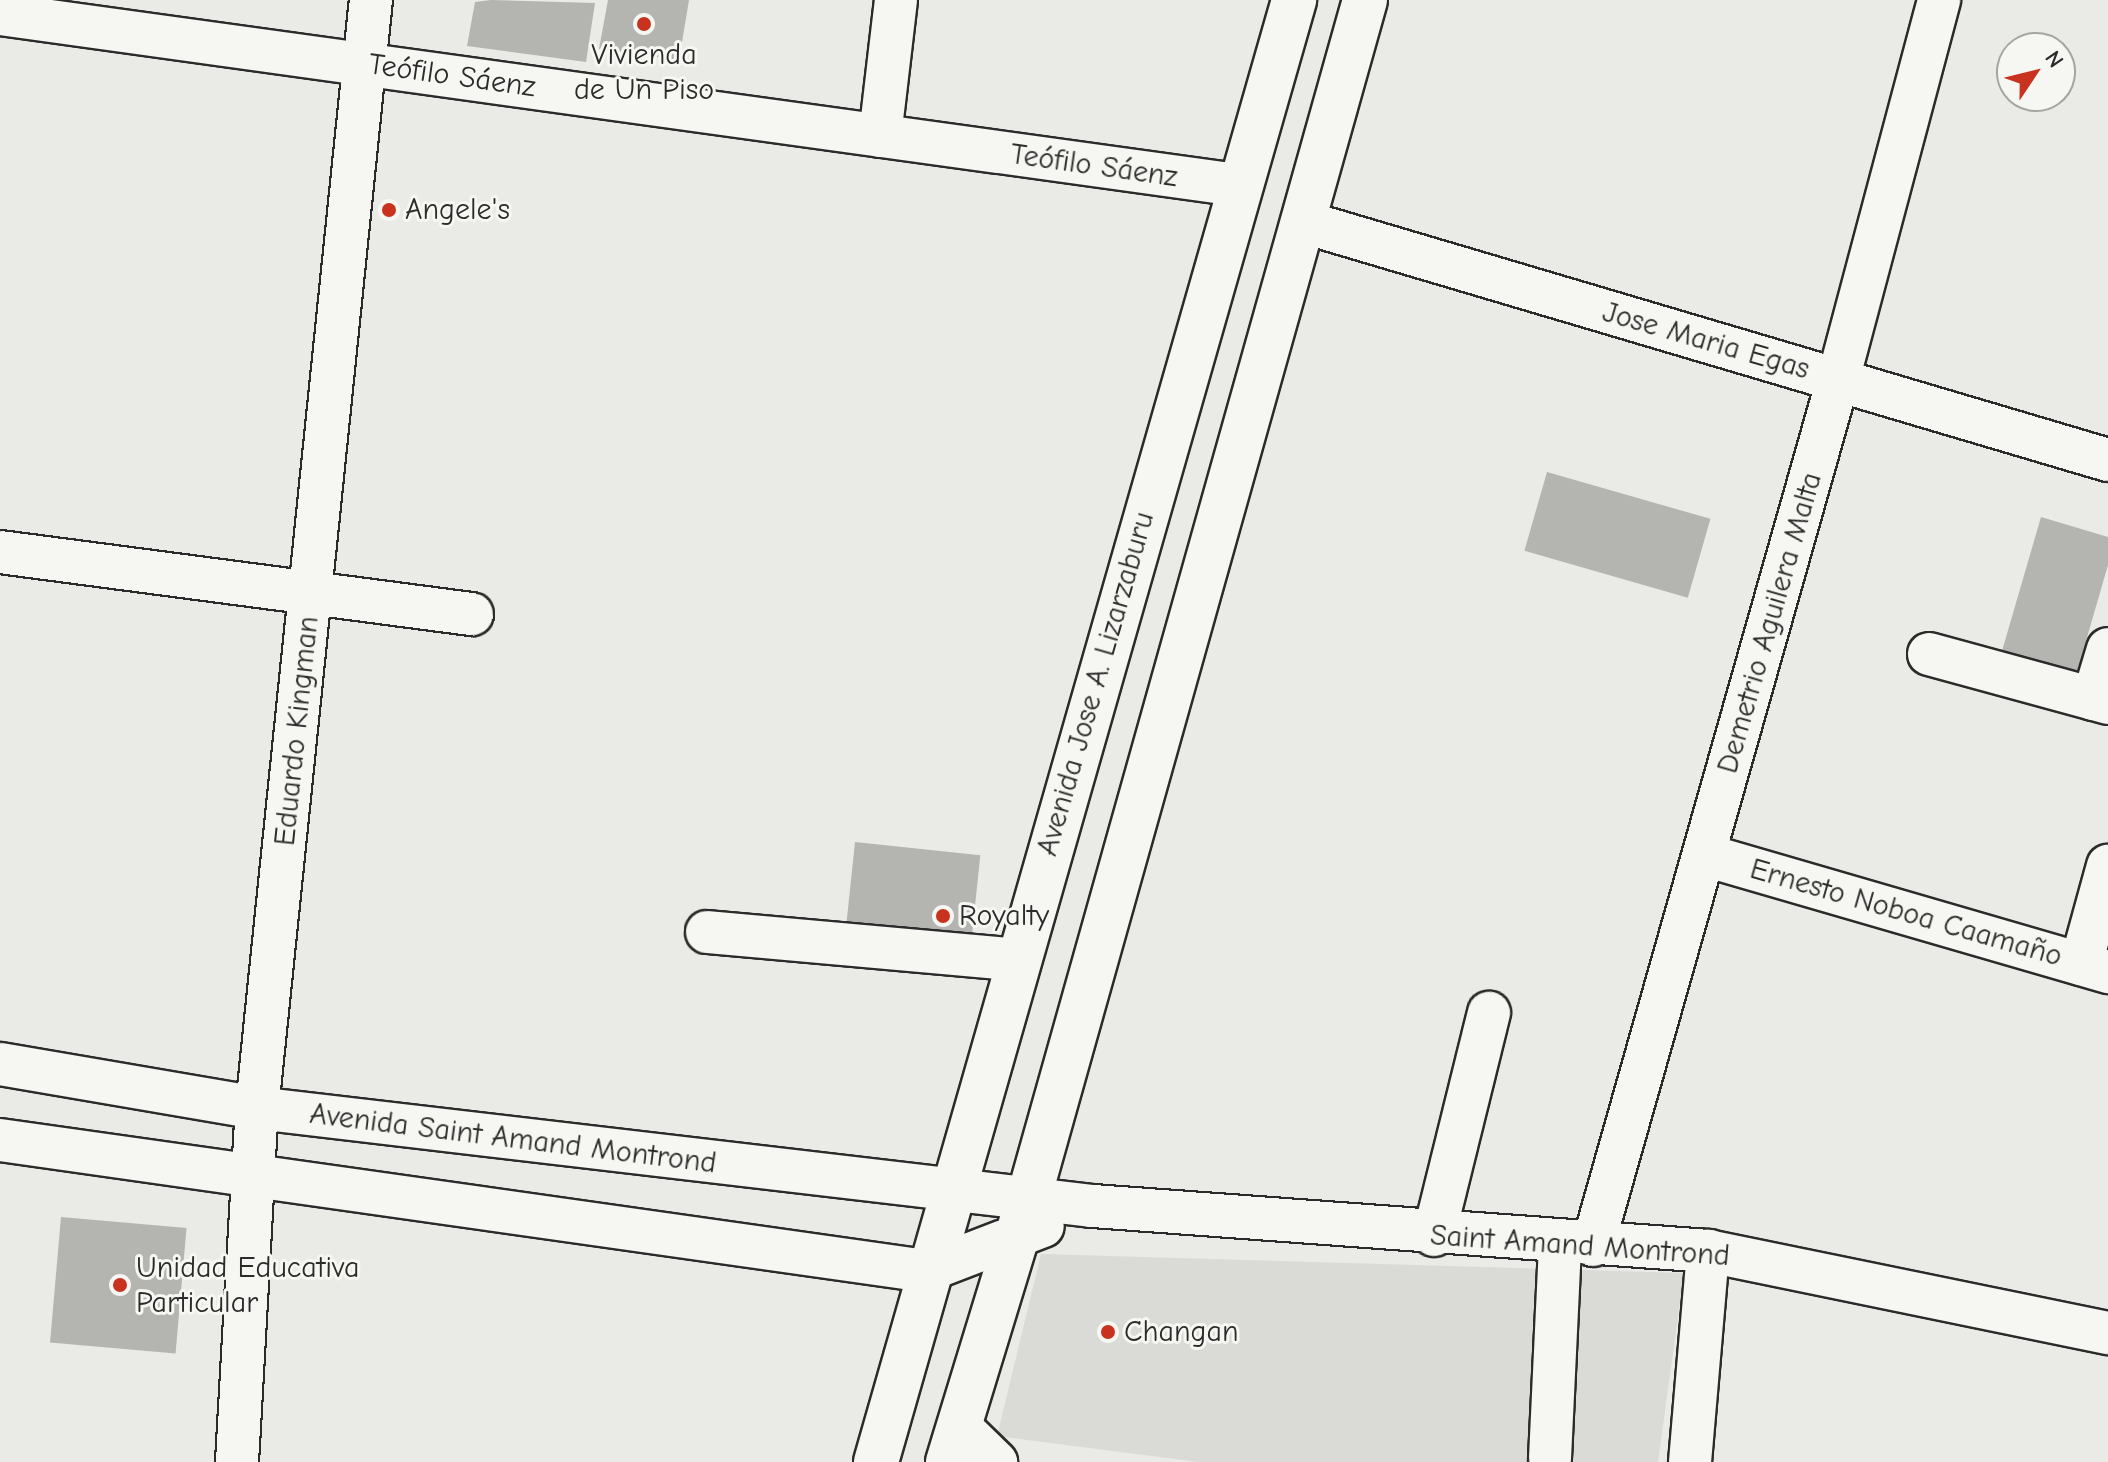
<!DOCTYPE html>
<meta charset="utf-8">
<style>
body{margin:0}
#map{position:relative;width:2108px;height:1462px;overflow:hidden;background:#eaeae6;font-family:"Comic Neue",sans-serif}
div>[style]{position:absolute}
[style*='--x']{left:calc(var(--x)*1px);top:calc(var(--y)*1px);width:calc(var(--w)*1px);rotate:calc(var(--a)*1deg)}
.built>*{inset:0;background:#dadad6}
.building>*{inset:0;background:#b4b4b1;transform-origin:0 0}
.roads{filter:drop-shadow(2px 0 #2b2b2b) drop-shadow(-2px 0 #2b2b2b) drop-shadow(0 2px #2b2b2b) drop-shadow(0 -2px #2b2b2b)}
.minor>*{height:42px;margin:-21px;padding:0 21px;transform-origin:21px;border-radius:21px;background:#f6f6f2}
.major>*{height:44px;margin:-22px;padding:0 22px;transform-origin:22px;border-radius:22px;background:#f6f6f2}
.dots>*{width:22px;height:22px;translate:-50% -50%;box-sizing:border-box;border:4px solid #f6f6f2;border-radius:50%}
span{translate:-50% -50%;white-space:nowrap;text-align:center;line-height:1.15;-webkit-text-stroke:6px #f6f6f2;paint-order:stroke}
.poi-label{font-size:30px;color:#2b2b2b}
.left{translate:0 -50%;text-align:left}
.street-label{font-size:30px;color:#2b2b2b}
.north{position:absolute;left:1996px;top:32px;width:80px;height:80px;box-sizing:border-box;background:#f6f6f2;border:2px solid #a5a5a2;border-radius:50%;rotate:55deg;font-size:22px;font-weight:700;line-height:32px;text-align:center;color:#2b2b2b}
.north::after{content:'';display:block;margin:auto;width:28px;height:36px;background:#c8321e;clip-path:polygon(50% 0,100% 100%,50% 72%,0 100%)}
</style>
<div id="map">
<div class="built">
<div style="clip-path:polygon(1041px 1254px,1684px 1273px,1658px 1462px,1198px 1462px,997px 1436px)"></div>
</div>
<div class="building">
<div style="clip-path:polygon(491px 0,595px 3px,586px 62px,467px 46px,475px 2px)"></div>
<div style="clip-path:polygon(608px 0,689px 0,679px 60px,599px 49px)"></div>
<div style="left:1547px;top:472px;width:170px;height:82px;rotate:16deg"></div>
<div style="clip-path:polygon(2041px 517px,2108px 537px,2108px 565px,2077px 672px,2002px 651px)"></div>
<div style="left:855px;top:842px;width:126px;height:97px;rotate:6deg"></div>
<div style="left:61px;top:1217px;width:126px;height:126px;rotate:5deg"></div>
</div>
<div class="roads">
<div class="minor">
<div style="--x:0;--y:14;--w:1249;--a:7.87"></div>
<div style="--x:880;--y:136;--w:137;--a:-83.3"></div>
<div style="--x:1304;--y:222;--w:838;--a:16.49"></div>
<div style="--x:0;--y:552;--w:476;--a:7.5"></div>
<div style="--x:1929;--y:654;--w:186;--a:15.3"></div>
<div style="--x:2093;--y:699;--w:52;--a:-73.3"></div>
<div style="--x:1705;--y:855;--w:420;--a:16.2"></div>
<div style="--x:707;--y:932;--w:312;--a:5.1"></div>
<div style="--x:2081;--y:964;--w:102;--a:-74.6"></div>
<div style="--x:0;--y:1064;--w:261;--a:9.7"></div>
<div style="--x:257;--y:1108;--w:842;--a:6.69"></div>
<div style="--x:1093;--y:1206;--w:617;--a:4.18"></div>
<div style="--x:1708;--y:1251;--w:408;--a:11.6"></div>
<div style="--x:0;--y:1140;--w:935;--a:8.05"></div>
<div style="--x:926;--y:1271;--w:125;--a:-21"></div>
<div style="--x:1434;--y:1235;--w:229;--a:-76.1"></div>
<div style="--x:1593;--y:1245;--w:899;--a:-74.19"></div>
<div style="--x:1838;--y:380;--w:393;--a:-75.1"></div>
<div style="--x:959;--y:1426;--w:52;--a:44.2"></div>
<div style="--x:1550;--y:1458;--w:213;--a:-87.3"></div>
<div style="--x:237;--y:1462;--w:355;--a:-86.8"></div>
<div style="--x:257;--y:1108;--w:1114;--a:-84.13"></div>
<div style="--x:1690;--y:1462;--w:212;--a:-85.1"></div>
</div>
<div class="major">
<div style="--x:876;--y:1462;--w:1521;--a:-74.04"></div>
<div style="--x:948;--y:1462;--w:277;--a:-73"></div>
<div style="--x:1029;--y:1197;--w:1243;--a:-74.32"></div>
</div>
</div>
<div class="dots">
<div style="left:644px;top:24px;background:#c8321e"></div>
<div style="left:389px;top:210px;background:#c8321e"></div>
<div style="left:943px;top:916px;background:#c8321e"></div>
<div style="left:120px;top:1285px;background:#c8321e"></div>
<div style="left:1108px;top:1332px;background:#c8321e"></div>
</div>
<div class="poi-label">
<span style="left:644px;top:72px">Vivienda<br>de Un Piso</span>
<span class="left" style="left:405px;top:210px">Angele's</span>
<span class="left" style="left:959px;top:916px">Royalty</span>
<span class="left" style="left:136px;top:1285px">Unidad Educativa<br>Particular</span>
<span class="left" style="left:1124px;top:1332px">Changan</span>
</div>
<div class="street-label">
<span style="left:452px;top:76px;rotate:8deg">Teófilo Sáenz</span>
<span style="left:1094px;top:166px;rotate:8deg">Teófilo Sáenz</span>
<span style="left:1706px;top:341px;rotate:16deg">Jose Maria Egas</span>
<span style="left:1770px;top:623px;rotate:-74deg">Demetrio Aguilera Malta</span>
<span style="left:1096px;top:684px;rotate:-74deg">Avenida Jose A. Lizarzaburu</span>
<span style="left:297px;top:731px;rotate:-84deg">Eduardo Kingman</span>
<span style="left:1906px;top:913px;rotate:16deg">Ernesto Noboa Caamaño</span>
<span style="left:513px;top:1139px;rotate:7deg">Avenida Saint Amand Montrond</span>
<span style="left:1580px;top:1246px;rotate:4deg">Saint Amand Montrond</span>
</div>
<div class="north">N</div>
</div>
